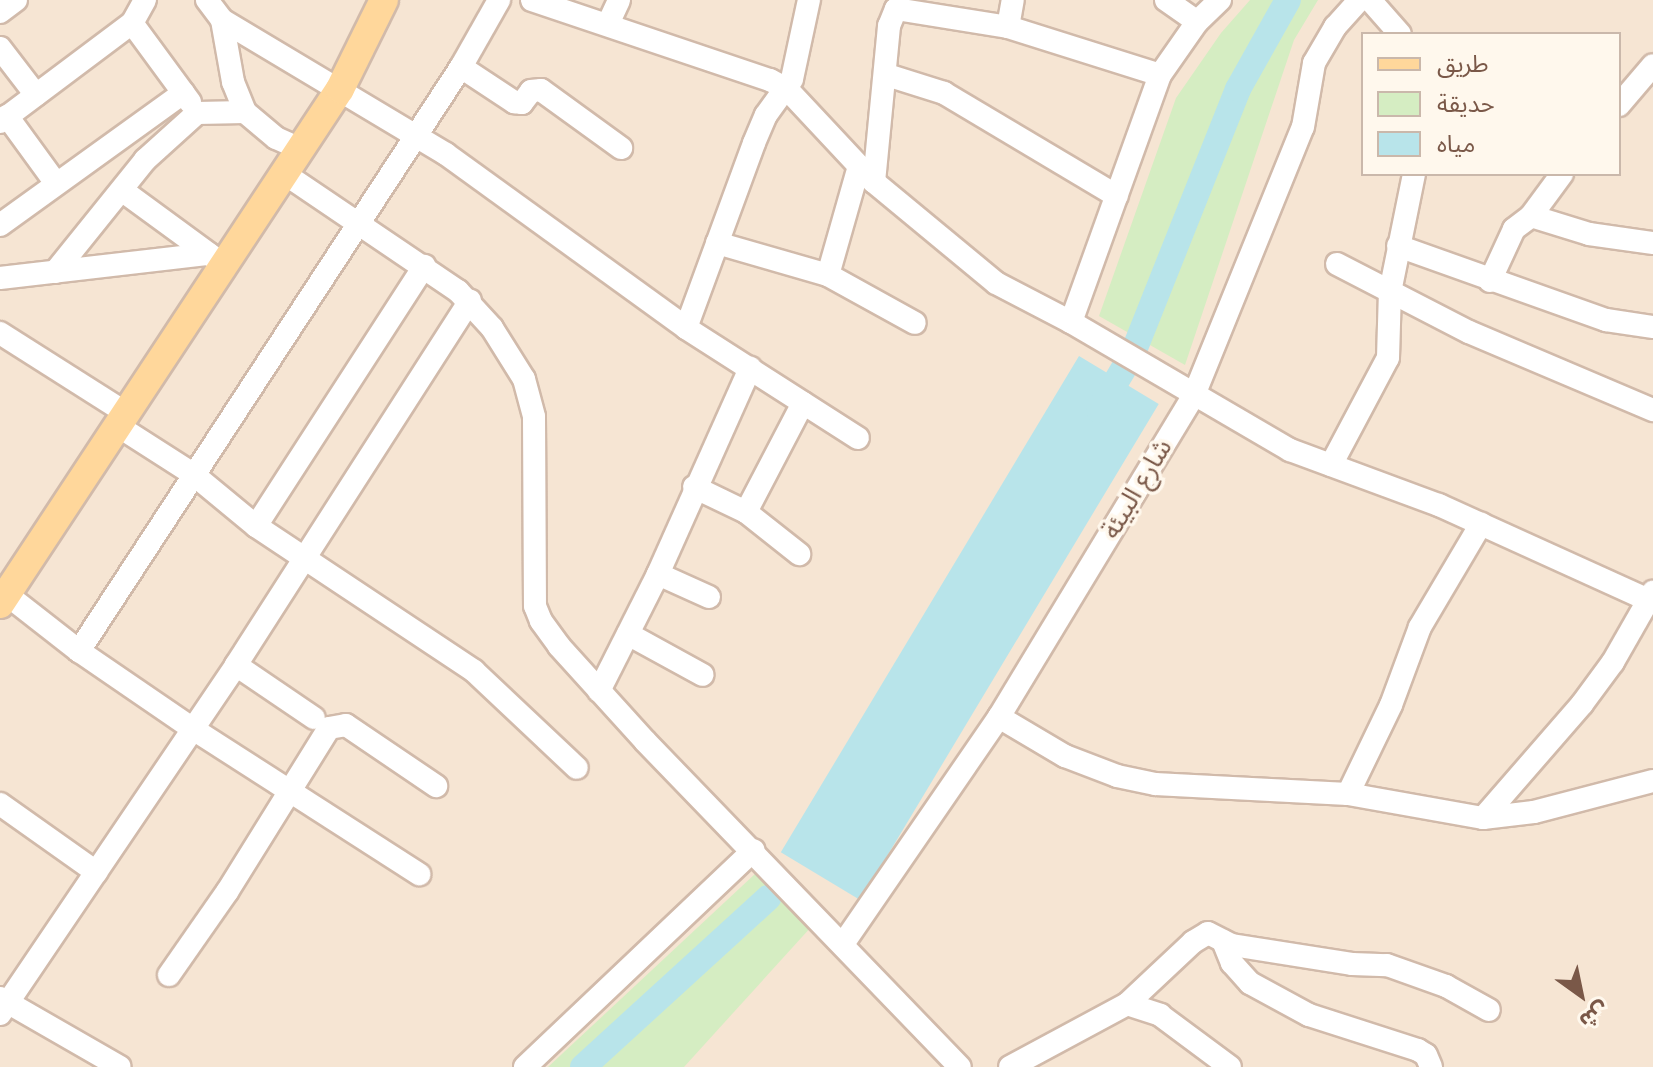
<!DOCTYPE html>
<meta charset="utf-8">
<style>
body{margin:0}
#map{position:relative;width:1653px;height:1067px;overflow:hidden;background:#fef4e5;font-family:Montserrat,"Noto Sans Arabic",sans-serif}
div>[style]{position:absolute}
[style*='--x']{left:calc(var(--x)*1px);top:calc(var(--y)*1px);width:calc(var(--w)*1px);rotate:calc(var(--a)*1deg)}
.residential>*{inset:0;background:#f6e5d3}
.green>*{inset:0;background:#d5edc2}
.water>*{inset:0;background:#b8e4ea;transform-origin:0 0}
.river>*{height:26px;margin:-13px;padding:0 13px;transform-origin:13px;border-radius:13px;background:#b8e4ea}
.roads{filter:drop-shadow(2px 0 #d1baaa) drop-shadow(-2px 0 #d1baaa) drop-shadow(0 2px #d1baaa) drop-shadow(0 -2px #d1baaa)}
.minor>*{height:22px;margin:-11px;padding:0 11px;transform-origin:11px;border-radius:11px;background:#fff}
.major>*{height:28px;margin:-14px;padding:0 14px;transform-origin:14px;border-radius:14px;background:#ffd79b}
span{translate:-50% -50%;white-space:nowrap;text-align:center;line-height:1.15;-webkit-text-stroke:7px #fff8ed;paint-order:stroke}
.street-label{font-size:26px;color:#7a5848}
.legend{position:absolute;left:1361px;top:32px;width:260px;height:144px;box-sizing:border-box;background:#fff8ed;border:2px solid #cab8ab;margin:0;padding:10px 14px;list-style:none;font-size:24px;color:#7a5848}
.legend li{display:flex;align-items:center;gap:16px;height:40px}
.legend b{width:40px;border:2px solid #cab8ab}
.north{position:absolute;left:1541px;top:955px;width:80px;height:80px;-webkit-text-stroke:6px #fff8ed;paint-order:stroke;rotate:147deg;font-size:22px;font-weight:700;line-height:32px;text-align:center;color:#7a5848}
.north::after{content:'';display:block;margin:auto;width:28px;height:36px;background:#7a5848;clip-path:polygon(50% 0,100% 100%,50% 72%,0 100%)}
</style>
<div id="map">
<div class="residential">
<div style="clip-path:polygon(evenodd,0 0,1653px 0,1653px 1067px,0 1067px,0 0,1363px 34px,1619px 34px,1619px 174px,1363px 174px,1363px 34px)"></div>
</div>
<div class="green">
<div style="clip-path:polygon(1250px 0,1318px 0,1294px 40px,1185px 365px,1099px 316px,1176px 98px,1221px 33px)"></div>
<div style="clip-path:polygon(756px 873px,812px 926px,684px 1067px,548px 1067px)"></div>
</div>
<div class="water">
<div style="left:1079px;top:356px;width:93px;height:579px;rotate:31deg"></div>
</div>
<div class="river">
<div style="--x:1099;--y:410;--w:66;--a:-59.2"></div>
<div style="--x:1133;--y:353;--w:284;--a:-68.3"></div>
<div style="--x:1238;--y:89;--w:102;--a:-60.7"></div>
<div style="--x:583;--y:1067;--w:251;--a:-42.4"></div>
</div>
<div class="roads">
<div class="minor">
<div style="--x:145;--y:0;--w:26;--a:119"></div>
<div style="--x:132;--y:23;--w:98;--a:53.7"></div>
<div style="--x:207;--y:0;--w:25;--a:53"></div>
<div style="--x:222;--y:20;--w:261;--a:30.9"></div>
<div style="--x:446;--y:154;--w:296;--a:35.9"></div>
<div style="--x:686;--y:328;--w:204;--a:32.6"></div>
<div style="--x:532;--y:0;--w:251;--a:18.6"></div>
<div style="--x:770;--y:80;--w:19;--a:28"></div>
<div style="--x:787;--y:89;--w:127;--a:46.9"></div>
<div style="--x:874;--y:182;--w:158;--a:39.6"></div>
<div style="--x:996;--y:283;--w:85;--a:27.5"></div>
<div style="--x:1071;--y:322;--w:254;--a:30.3"></div>
<div style="--x:1290;--y:450;--w:159;--a:20.3"></div>
<div style="--x:1439;--y:505;--w:235;--a:24.4"></div>
<div style="--x:1166;--y:0;--w:38;--a:35"></div>
<div style="--x:1370;--y:0;--w:45;--a:48.6"></div>
<div style="--x:0;--y:12;--w:20;--a:-37"></div>
<div style="--x:222;--y:20;--w:63;--a:79.9"></div>
<div style="--x:233;--y:82;--w:32;--a:68"></div>
<div style="--x:245;--y:112;--w:40;--a:40"></div>
<div style="--x:276;--y:138;--w:27;--a:24"></div>
<div style="--x:608;--y:24;--w:26;--a:-65"></div>
<div style="--x:1008;--y:27;--w:27;--a:-80"></div>
<div style="--x:0;--y:48;--w:59;--a:52.5"></div>
<div style="--x:461;--y:67;--w:64;--a:33.4"></div>
<div style="--x:514;--y:102;--w:8;--a:7"></div>
<div style="--x:522;--y:103;--w:15;--a:-53"></div>
<div style="--x:531;--y:91;--w:10;--a:-6"></div>
<div style="--x:541;--y:90;--w:99;--a:35.9"></div>
<div style="--x:887;--y:75;--w:60;--a:17.5"></div>
<div style="--x:944;--y:93;--w:201;--a:30.8"></div>
<div style="--x:1619;--y:105;--w:52;--a:-49.6"></div>
<div style="--x:7;--y:116;--w:82;--a:54"></div>
<div style="--x:0;--y:122;--w:165;--a:-36.9"></div>
<div style="--x:285;--y:174;--w:209;--a:34.1"></div>
<div style="--x:458;--y:291;--w:50;--a:47.4"></div>
<div style="--x:492;--y:328;--w:60;--a:57.9"></div>
<div style="--x:524;--y:379;--w:39;--a:75"></div>
<div style="--x:534;--y:417;--w:189;--a:89.7"></div>
<div style="--x:535;--y:606;--w:16;--a:68"></div>
<div style="--x:541;--y:621;--w:31;--a:54"></div>
<div style="--x:559;--y:646;--w:128;--a:47.8"></div>
<div style="--x:645;--y:741;--w:453;--a:46"></div>
<div style="--x:874;--y:182;--w:157;--a:-84.5"></div>
<div style="--x:889;--y:26;--w:18;--a:-68"></div>
<div style="--x:896;--y:9;--w:113;--a:9.1"></div>
<div style="--x:1008;--y:27;--w:159;--a:17.5"></div>
<div style="--x:123;--y:191;--w:115;--a:36.2"></div>
<div style="--x:1531;--y:216;--w:61;--a:17.2"></div>
<div style="--x:1589;--y:234;--w:65;--a:8"></div>
<div style="--x:0;--y:225;--w:226;--a:-35.8"></div>
<div style="--x:717;--y:243;--w:116;--a:16.1"></div>
<div style="--x:828;--y:275;--w:99;--a:28.9"></div>
<div style="--x:1398;--y:246;--w:221;--a:19.6"></div>
<div style="--x:1606;--y:320;--w:48;--a:8.5"></div>
<div style="--x:1337;--y:264;--w:148;--a:27.3"></div>
<div style="--x:1469;--y:332;--w:200;--a:23"></div>
<div style="--x:55;--y:272;--w:144;--a:-51.2"></div>
<div style="--x:145;--y:160;--w:70;--a:-42.1"></div>
<div style="--x:197;--y:113;--w:48;--a:-1.2"></div>
<div style="--x:828;--y:275;--w:113;--a:-74.1"></div>
<div style="--x:0;--y:278;--w:210;--a:-6.6"></div>
<div style="--x:1490;--y:281;--w:57;--a:-65.2"></div>
<div style="--x:1514;--y:229;--w:21;--a:-37"></div>
<div style="--x:1531;--y:216;--w:52;--a:-53.6"></div>
<div style="--x:1071;--y:322;--w:263;--a:-70.2"></div>
<div style="--x:1160;--y:75;--w:65;--a:-55.1"></div>
<div style="--x:1197;--y:22;--w:32;--a:-44"></div>
<div style="--x:686;--y:328;--w:197;--a:-69.8"></div>
<div style="--x:754;--y:143;--w:30;--a:-67"></div>
<div style="--x:766;--y:115;--w:44;--a:-54.2"></div>
<div style="--x:792;--y:79;--w:81;--a:-77.9"></div>
<div style="--x:0;--y:333;--w:149;--a:32.4"></div>
<div style="--x:118;--y:426;--w:89;--a:32.6"></div>
<div style="--x:193;--y:474;--w:82;--a:39.5"></div>
<div style="--x:256;--y:526;--w:262;--a:33.6"></div>
<div style="--x:474;--y:671;--w:141;--a:43.3"></div>
<div style="--x:1331;--y:465;--w:121;--a:-62"></div>
<div style="--x:1388;--y:358;--w:66;--a:-88.3"></div>
<div style="--x:1390;--y:292;--w:120;--a:-78.5"></div>
<div style="--x:694;--y:487;--w:58;--a:25.7"></div>
<div style="--x:746;--y:512;--w:68;--a:38.4"></div>
<div style="--x:746;--y:512;--w:123;--a:-62.4"></div>
<div style="--x:256;--y:526;--w:310;--a:-57.1"></div>
<div style="--x:658;--y:574;--w:56;--a:24.3"></div>
<div style="--x:6;--y:594;--w:93;--a:38"></div>
<div style="--x:79;--y:651;--w:138;--a:34.4"></div>
<div style="--x:193;--y:729;--w:269;--a:32.7"></div>
<div style="--x:628;--y:634;--w:85;--a:28.7"></div>
<div style="--x:79;--y:651;--w:698;--a:-56.81"></div>
<div style="--x:461;--y:67;--w:77;--a:-60.4"></div>
<div style="--x:236;--y:665;--w:94;--a:34.2"></div>
<div style="--x:599;--y:691;--w:131;--a:-63.2"></div>
<div style="--x:658;--y:574;--w:226;--a:-65.9"></div>
<div style="--x:999;--y:717;--w:77;--a:30.6"></div>
<div style="--x:1065;--y:756;--w:56;--a:21"></div>
<div style="--x:1117;--y:776;--w:39;--a:12"></div>
<div style="--x:1155;--y:784;--w:193;--a:3"></div>
<div style="--x:1348;--y:794;--w:137;--a:10.1"></div>
<div style="--x:1483;--y:818;--w:51;--a:-6.7"></div>
<div style="--x:1534;--y:812;--w:123;--a:-14.6"></div>
<div style="--x:1348;--y:794;--w:99;--a:-64.2"></div>
<div style="--x:1391;--y:705;--w:83;--a:-69.6"></div>
<div style="--x:1420;--y:627;--w:120;--a:-59.4"></div>
<div style="--x:0;--y:804;--w:118;--a:35.3"></div>
<div style="--x:1483;--y:818;--w:151;--a:-49"></div>
<div style="--x:1582;--y:704;--w:52;--a:-53.6"></div>
<div style="--x:1613;--y:662;--w:81;--a:-60.3"></div>
<div style="--x:1223;--y:941;--w:24;--a:68"></div>
<div style="--x:1232;--y:963;--w:27;--a:48"></div>
<div style="--x:1250;--y:983;--w:67;--a:28.5"></div>
<div style="--x:1309;--y:1015;--w:114;--a:17.8"></div>
<div style="--x:1418;--y:1050;--w:9;--a:32"></div>
<div style="--x:1426;--y:1055;--w:13;--a:67"></div>
<div style="--x:843;--y:944;--w:275;--a:-55.5"></div>
<div style="--x:999;--y:717;--w:376;--a:-58.8"></div>
<div style="--x:1194;--y:395;--w:289;--a:-67.9"></div>
<div style="--x:1303;--y:127;--w:65;--a:-80.2"></div>
<div style="--x:1314;--y:63;--w:42;--a:-59.7"></div>
<div style="--x:1335;--y:27;--w:36;--a:-48"></div>
<div style="--x:169;--y:975;--w:101;--a:-55.1"></div>
<div style="--x:227;--y:892;--w:193;--a:-58.1"></div>
<div style="--x:329;--y:728;--w:17;--a:-10"></div>
<div style="--x:346;--y:725;--w:109;--a:34.1"></div>
<div style="--x:0;--y:998;--w:138;--a:29.9"></div>
<div style="--x:1127;--y:1004;--w:91;--a:-43.2"></div>
<div style="--x:1193;--y:942;--w:17;--a:-31"></div>
<div style="--x:1208;--y:933;--w:27;--a:27"></div>
<div style="--x:1232;--y:945;--w:121;--a:9"></div>
<div style="--x:1352;--y:964;--w:35;--a:2"></div>
<div style="--x:1387;--y:965;--w:63;--a:19.6"></div>
<div style="--x:1446;--y:986;--w:49;--a:29.2"></div>
<div style="--x:0;--y:1014;--w:421;--a:-55.9"></div>
<div style="--x:236;--y:665;--w:433;--a:-57.3"></div>
<div style="--x:525;--y:1067;--w:315;--a:-43.5"></div>
<div style="--x:1010;--y:1067;--w:133;--a:-28.3"></div>
<div style="--x:1127;--y:1004;--w:35;--a:18"></div>
<div style="--x:1160;--y:1015;--w:87;--a:36.6"></div>
</div>
<div class="major">
<div style="--x:0;--y:604;--w:617;--a:-56.57"></div>
<div style="--x:340;--y:89;--w:99;--a:-63.7"></div>
</div>
</div>
<div class="street-label">
<span style="left:1137px;top:489px;rotate:-59deg">شارع البيئة</span>
</div>
<ul class="legend">
<li><b style="height:10px;background:#ffd79b"></b>طريق</li>
<li><b style="height:22px;background:#d5edc2"></b>حديقة</li>
<li><b style="height:22px;background:#b8e4ea"></b>مياه</li>
</ul>
<div class="north">ش</div>
</div>
